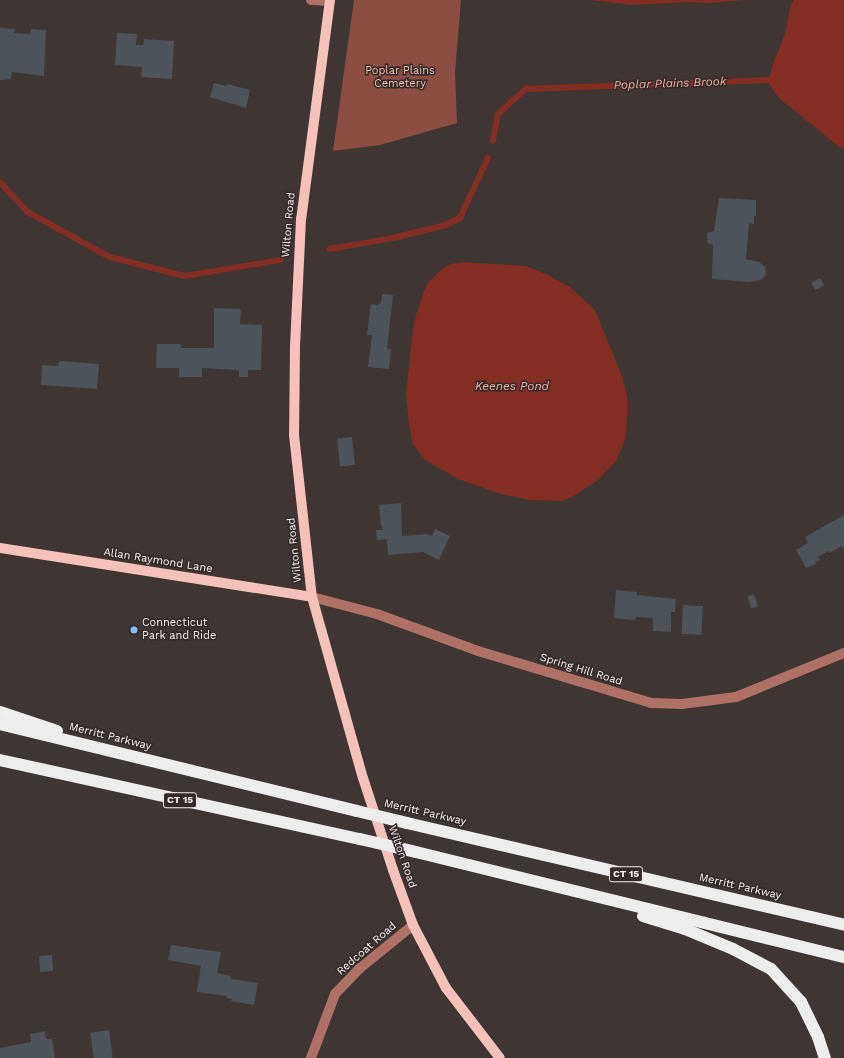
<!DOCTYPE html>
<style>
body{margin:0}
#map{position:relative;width:844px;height:1058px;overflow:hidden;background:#3f3533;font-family:"Work Sans",sans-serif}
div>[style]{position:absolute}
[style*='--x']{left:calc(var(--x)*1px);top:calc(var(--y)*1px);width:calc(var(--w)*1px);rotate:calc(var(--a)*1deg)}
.green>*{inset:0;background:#8c4d42}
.water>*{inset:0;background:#842e23}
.stream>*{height:5.5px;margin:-2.75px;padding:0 2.75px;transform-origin:2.75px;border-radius:2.75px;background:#842e23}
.building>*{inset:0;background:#4d535a;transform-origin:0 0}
.minor>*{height:10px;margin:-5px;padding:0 5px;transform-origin:5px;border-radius:5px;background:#af7166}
.major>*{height:10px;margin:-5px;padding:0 5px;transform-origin:5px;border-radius:5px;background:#f5c1b8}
.highway>*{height:12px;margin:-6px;padding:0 6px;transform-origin:6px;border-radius:6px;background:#ededed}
.highway-bridge>*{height:12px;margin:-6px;padding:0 6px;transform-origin:6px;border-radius:6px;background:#ededed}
.dots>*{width:11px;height:11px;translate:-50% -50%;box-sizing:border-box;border:2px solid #342b29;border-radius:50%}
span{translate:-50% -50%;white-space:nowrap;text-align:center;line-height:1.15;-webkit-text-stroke:3px #342b29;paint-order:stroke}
.shield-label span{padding:1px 3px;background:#342b29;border:1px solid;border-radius:3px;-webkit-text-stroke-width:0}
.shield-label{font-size:10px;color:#f7f0ef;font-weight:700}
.park-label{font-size:11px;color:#f3c0b7}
.street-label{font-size:11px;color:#f7f0ef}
.poi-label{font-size:11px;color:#f7f0ef}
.left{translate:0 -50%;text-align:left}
.water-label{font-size:12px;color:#f6ac9f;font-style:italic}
</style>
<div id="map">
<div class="green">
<div style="clip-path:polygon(354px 0,461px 0,455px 72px,457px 123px,380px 145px,333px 151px)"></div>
</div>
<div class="water">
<div style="clip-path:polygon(591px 0,744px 0,709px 3px,686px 2px,632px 5px)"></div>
<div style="clip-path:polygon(794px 0,844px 0,844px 149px,839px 147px,779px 98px,769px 84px,772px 66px,785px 34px,791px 4px)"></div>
<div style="clip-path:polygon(462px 262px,526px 266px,546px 274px,570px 287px,595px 310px,622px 376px,627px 396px,627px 419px,625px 440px,616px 461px,598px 480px,572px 497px,561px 501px,530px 500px,501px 494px,458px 479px,425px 460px,413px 444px,409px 425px,406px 393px,414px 323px,423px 293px,428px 283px,442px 269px,451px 264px)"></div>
</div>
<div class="stream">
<div style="--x:493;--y:141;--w:27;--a:-80"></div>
<div style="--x:498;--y:114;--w:38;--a:-42"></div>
<div style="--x:526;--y:89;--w:244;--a:-2.1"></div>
<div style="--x:770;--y:80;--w:6;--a:-39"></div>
<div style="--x:0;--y:182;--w:41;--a:47"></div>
<div style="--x:28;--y:212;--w:94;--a:28.8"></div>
<div style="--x:110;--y:257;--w:77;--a:14.2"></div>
<div style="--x:185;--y:276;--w:97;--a:-9.5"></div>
<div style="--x:330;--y:249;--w:64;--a:-9.9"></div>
<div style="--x:393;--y:238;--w:55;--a:-13.8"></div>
<div style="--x:446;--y:225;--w:16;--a:-27"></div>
<div style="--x:460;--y:218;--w:66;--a:-65"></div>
</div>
<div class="building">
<div style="clip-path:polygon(0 28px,15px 29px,14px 33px,30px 34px,31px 29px,46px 30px,44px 76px,12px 72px,11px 79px,0 80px)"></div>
<div style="clip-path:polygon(117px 33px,137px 34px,136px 45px,143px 45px,144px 39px,174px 41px,172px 79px,141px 77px,142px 67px,115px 65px)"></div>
<div style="clip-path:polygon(214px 83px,226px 86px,227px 84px,250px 90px,246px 108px,210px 97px)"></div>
<div style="clip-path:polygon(719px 198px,756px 200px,756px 216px,754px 216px,754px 224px,749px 223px,746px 259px,759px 262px,765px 267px,766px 274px,761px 280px,749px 282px,712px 279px,713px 245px,707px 243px,707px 233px,714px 231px)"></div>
<div style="left:820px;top:278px;width:8px;height:10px;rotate:60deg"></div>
<div style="clip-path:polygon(382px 294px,393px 295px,387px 349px,391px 349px,389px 369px,368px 367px,372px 335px,367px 335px,371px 304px,378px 305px,379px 303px,381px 303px)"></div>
<div style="clip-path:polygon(214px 308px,241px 309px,240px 324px,262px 325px,261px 370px,248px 370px,248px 377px,239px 377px,239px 370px,202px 368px,202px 377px,179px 377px,179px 368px,156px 368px,157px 344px,180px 344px,181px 348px,214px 348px)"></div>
<div style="clip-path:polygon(59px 361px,99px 364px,97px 389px,41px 385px,42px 365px,58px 366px)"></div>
<div style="left:352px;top:437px;width:28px;height:15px;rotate:84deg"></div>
<div style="clip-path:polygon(401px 503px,402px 536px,427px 534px,432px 536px,435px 529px,450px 536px,439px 560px,423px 552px,388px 555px,387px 539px,377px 540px,376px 530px,383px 530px,382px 526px,381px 526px,379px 505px)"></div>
<div style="clip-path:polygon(844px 515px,844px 550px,842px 546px,829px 553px,828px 551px,818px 557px,820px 560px,815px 562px,816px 564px,806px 568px,796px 550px,808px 543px,805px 537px)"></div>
<div style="clip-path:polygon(616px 590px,637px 592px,637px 595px,676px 599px,675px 612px,671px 612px,671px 632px,653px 631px,653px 618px,636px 617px,635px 620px,614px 618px)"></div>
<div style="left:754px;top:594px;width:13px;height:7px;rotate:72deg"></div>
<div style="left:683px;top:605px;width:20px;height:29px;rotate:3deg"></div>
<div style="clip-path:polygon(171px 945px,221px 952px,217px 973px,231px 976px,231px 979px,258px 983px,254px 1005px,231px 1001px,232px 999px,227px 998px,227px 996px,197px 992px,201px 966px,168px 960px)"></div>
<div style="left:52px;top:955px;width:16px;height:13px;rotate:86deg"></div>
<div style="left:109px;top:1030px;width:28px;height:19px;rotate:82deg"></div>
<div style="clip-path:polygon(45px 1031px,46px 1039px,52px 1039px,55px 1058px,0 1058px,0 1048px,31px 1042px,30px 1034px)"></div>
</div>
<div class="minor">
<div style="--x:311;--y:0;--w:19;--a:3"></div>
<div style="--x:312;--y:597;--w:67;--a:14.7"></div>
<div style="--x:377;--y:614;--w:108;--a:20.1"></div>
<div style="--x:478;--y:651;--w:181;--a:16.7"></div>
<div style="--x:651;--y:703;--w:31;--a:2"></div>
<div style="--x:682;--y:704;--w:54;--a:-7.4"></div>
<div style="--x:736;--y:697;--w:117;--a:-22.2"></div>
<div style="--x:311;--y:1058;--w:68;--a:-69.4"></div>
<div style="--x:335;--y:994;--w:35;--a:-46"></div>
<div style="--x:359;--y:969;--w:70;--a:-39.2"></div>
</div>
<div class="major">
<div style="--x:330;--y:0;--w:221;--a:97.5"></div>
<div style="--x:301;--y:219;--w:127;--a:92.7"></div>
<div style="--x:295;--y:346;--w:89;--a:90.6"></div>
<div style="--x:294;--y:435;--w:163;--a:83.7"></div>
<div style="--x:312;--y:597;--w:188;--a:74.3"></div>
<div style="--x:363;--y:778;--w:97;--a:71.9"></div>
<div style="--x:393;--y:870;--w:59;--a:70"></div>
<div style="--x:413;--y:925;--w:71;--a:62.4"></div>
<div style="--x:446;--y:988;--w:88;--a:52.4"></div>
<div style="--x:0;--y:548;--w:316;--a:8.9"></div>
</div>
<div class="highway">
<div style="--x:0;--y:712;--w:60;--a:18.4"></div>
<div style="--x:0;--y:724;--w:367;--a:13.7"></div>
<div style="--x:0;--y:760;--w:369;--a:12.4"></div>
<div style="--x:407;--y:823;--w:449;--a:13.1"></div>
<div style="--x:416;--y:852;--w:441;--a:13.8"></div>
<div style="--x:643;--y:916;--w:44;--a:17.2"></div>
<div style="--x:685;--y:929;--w:52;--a:22.6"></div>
<div style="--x:733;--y:949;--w:43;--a:27.8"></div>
<div style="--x:771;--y:969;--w:45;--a:47.7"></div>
<div style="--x:801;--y:1002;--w:39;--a:64"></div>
<div style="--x:818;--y:1037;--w:22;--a:72"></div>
</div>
<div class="highway-bridge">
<div style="--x:357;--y:811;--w:51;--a:13.5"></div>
<div style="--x:360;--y:839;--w:57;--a:13.1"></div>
</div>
<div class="dots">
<div style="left:134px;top:630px;background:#85bbfb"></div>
</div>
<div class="shield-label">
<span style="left:180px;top:800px">CT 15</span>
<span style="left:626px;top:874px">CT 15</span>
</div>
<div class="park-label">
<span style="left:400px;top:78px">Poplar Plains<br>Cemetery</span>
</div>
<div class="street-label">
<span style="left:289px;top:225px;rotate:-85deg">Wilton Road</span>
<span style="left:295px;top:550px;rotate:-96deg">Wilton Road</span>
<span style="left:158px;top:561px;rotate:9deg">Allan Raymond Lane</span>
<span style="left:581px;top:670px;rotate:17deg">Spring Hill Road</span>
<span style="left:110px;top:737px;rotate:14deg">Merritt Parkway</span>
<span style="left:425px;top:813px;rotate:13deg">Merritt Parkway</span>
<span style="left:402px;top:857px;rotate:71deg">Wilton Road</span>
<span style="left:740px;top:887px;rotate:13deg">Merritt Parkway</span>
<span style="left:367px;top:949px;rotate:-41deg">Redcoat Road</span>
</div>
<div class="poi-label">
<span class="left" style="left:142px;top:630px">Connecticut<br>Park and Ride</span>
</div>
<div class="water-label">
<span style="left:670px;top:84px;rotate:-2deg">Poplar Plains Brook</span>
<span style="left:512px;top:387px">Keenes Pond</span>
</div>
</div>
